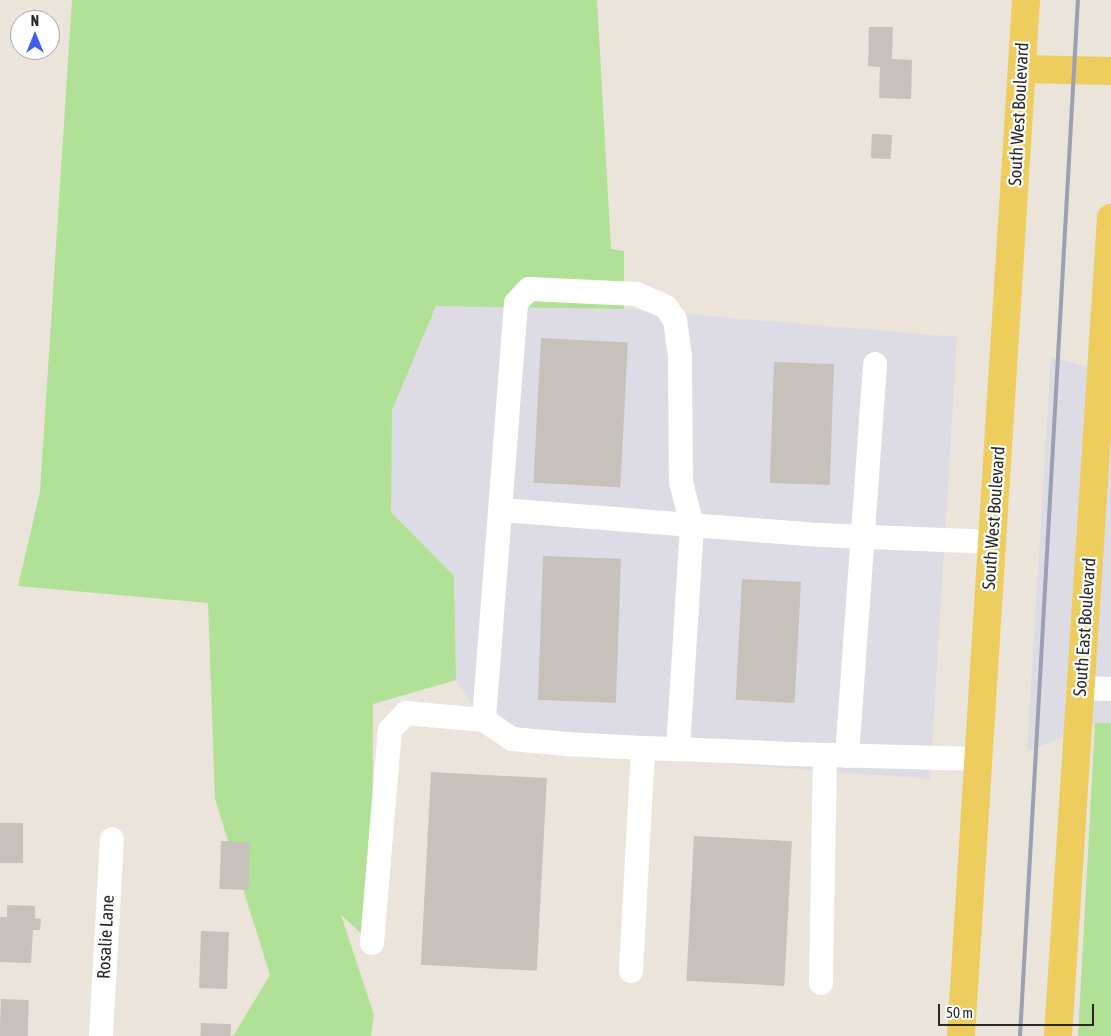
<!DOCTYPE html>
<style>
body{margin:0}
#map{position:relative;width:1111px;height:1036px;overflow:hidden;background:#ebe4da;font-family:"Asap Condensed",sans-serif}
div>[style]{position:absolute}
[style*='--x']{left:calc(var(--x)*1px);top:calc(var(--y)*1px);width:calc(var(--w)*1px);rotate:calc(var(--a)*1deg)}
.industrial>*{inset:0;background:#dddbe3}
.green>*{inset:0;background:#b0e197}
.building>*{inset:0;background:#c6c1ba;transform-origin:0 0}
.minor>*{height:24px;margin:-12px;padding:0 12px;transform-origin:12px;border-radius:12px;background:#fff}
.major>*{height:28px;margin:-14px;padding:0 14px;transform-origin:14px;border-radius:14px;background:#edcd5d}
.rail>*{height:4px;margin:-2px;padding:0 2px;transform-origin:2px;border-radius:2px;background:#9da0b3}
span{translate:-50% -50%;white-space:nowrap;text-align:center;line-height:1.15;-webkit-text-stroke:4.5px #fff;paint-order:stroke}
.street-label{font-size:18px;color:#292929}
.north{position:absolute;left:10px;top:10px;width:50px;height:50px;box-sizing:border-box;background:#fff;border:1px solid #a9a9a9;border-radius:50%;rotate:0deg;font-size:14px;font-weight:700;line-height:20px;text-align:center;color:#292929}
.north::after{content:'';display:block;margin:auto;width:18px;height:22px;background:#3c5df6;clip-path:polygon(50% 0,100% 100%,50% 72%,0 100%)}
.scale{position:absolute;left:938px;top:1004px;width:156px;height:22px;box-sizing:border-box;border:2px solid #292929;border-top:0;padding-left:6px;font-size:15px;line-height:18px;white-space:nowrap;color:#292929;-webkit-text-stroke:4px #fff;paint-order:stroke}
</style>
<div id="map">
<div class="industrial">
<div style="clip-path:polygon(388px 305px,624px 309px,957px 337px,930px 779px,500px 747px,456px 680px,454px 576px,391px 512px)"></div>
<div style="clip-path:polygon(1051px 357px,1111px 373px,1111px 723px,1095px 723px,1027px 752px)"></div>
</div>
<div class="green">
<div style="clip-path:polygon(72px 0,597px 0,611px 249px,624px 251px,624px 309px,436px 306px,392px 410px,391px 512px,454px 576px,456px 680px,373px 704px,372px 943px,341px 915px,374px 1015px,371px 1036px,233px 1036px,270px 975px,215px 799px,208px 603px,18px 586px,40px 492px)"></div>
<div style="clip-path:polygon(1095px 723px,1111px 723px,1111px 1036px,1078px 1036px)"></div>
</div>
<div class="building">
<div style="clip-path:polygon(869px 27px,893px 27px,892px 59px,912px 60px,911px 99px,879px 98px,880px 67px,868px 66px)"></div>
<div style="left:872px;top:134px;width:20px;height:24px;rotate:3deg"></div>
<div style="left:541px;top:338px;width:87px;height:145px;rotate:3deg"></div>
<div style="left:774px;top:362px;width:60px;height:121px;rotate:2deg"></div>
<div style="left:543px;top:556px;width:78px;height:144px;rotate:2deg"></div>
<div style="left:742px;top:579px;width:59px;height:121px;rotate:3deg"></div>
<div style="left:431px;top:772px;width:116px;height:193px;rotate:3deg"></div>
<div style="left:0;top:823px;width:23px;height:40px"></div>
<div style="left:694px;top:836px;width:98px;height:145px;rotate:3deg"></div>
<div style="left:221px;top:841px;width:29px;height:48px;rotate:2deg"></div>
<div style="clip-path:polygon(7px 905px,35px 906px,35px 918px,41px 919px,40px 930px,33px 930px,31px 963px,0 962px,0 917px,7px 917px)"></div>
<div style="left:201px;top:931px;width:28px;height:57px;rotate:2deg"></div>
<div style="left:1px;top:999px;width:28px;height:37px;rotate:2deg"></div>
<div style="left:201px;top:1023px;width:30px;height:13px;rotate:2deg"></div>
</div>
<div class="minor">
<div style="--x:501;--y:510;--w:320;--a:4.5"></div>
<div style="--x:820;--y:535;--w:173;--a:2.3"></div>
<div style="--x:1081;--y:688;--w:30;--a:2"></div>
<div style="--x:678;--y:749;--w:223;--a:-86.4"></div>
<div style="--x:692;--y:526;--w:45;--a:-104"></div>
<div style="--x:681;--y:482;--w:126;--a:-90.5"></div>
<div style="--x:680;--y:356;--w:36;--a:-98"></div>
<div style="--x:675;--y:320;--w:16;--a:-125"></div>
<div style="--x:666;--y:307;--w:32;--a:-156"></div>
<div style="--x:637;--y:294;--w:108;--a:-177.3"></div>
<div style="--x:529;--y:289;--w:19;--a:133"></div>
<div style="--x:516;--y:303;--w:418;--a:94.4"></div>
<div style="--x:484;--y:720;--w:34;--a:34"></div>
<div style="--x:512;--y:739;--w:55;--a:5.2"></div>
<div style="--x:567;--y:744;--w:76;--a:3"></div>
<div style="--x:643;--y:748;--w:35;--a:2"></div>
<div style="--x:678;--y:749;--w:114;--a:2.5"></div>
<div style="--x:792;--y:754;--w:187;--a:1.5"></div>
<div style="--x:847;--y:756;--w:393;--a:-85.9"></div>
<div style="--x:372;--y:943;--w:214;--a:-85.2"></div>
<div style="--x:390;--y:730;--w:23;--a:-47"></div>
<div style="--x:406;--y:713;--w:78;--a:5.1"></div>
<div style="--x:631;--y:971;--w:223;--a:-86.9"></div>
<div style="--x:821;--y:983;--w:227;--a:-89"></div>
<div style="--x:101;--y:1036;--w:197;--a:-86.8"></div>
</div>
<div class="major">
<div style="--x:1022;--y:69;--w:89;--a:1.3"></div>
<div style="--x:961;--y:1036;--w:1038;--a:-86.41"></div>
<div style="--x:1058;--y:1036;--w:820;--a:-86.29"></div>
</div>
<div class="rail">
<div style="--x:1020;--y:1036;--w:1038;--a:-86.8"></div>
</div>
<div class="street-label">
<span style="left:1019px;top:114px;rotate:-87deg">South West Boulevard</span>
<span style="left:994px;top:518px;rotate:-86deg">South West Boulevard</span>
<span style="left:1085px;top:627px;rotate:-86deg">South East Boulevard</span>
<span style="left:106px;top:937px;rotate:-87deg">Rosalie Lane</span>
</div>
<div class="north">N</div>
<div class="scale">50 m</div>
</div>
